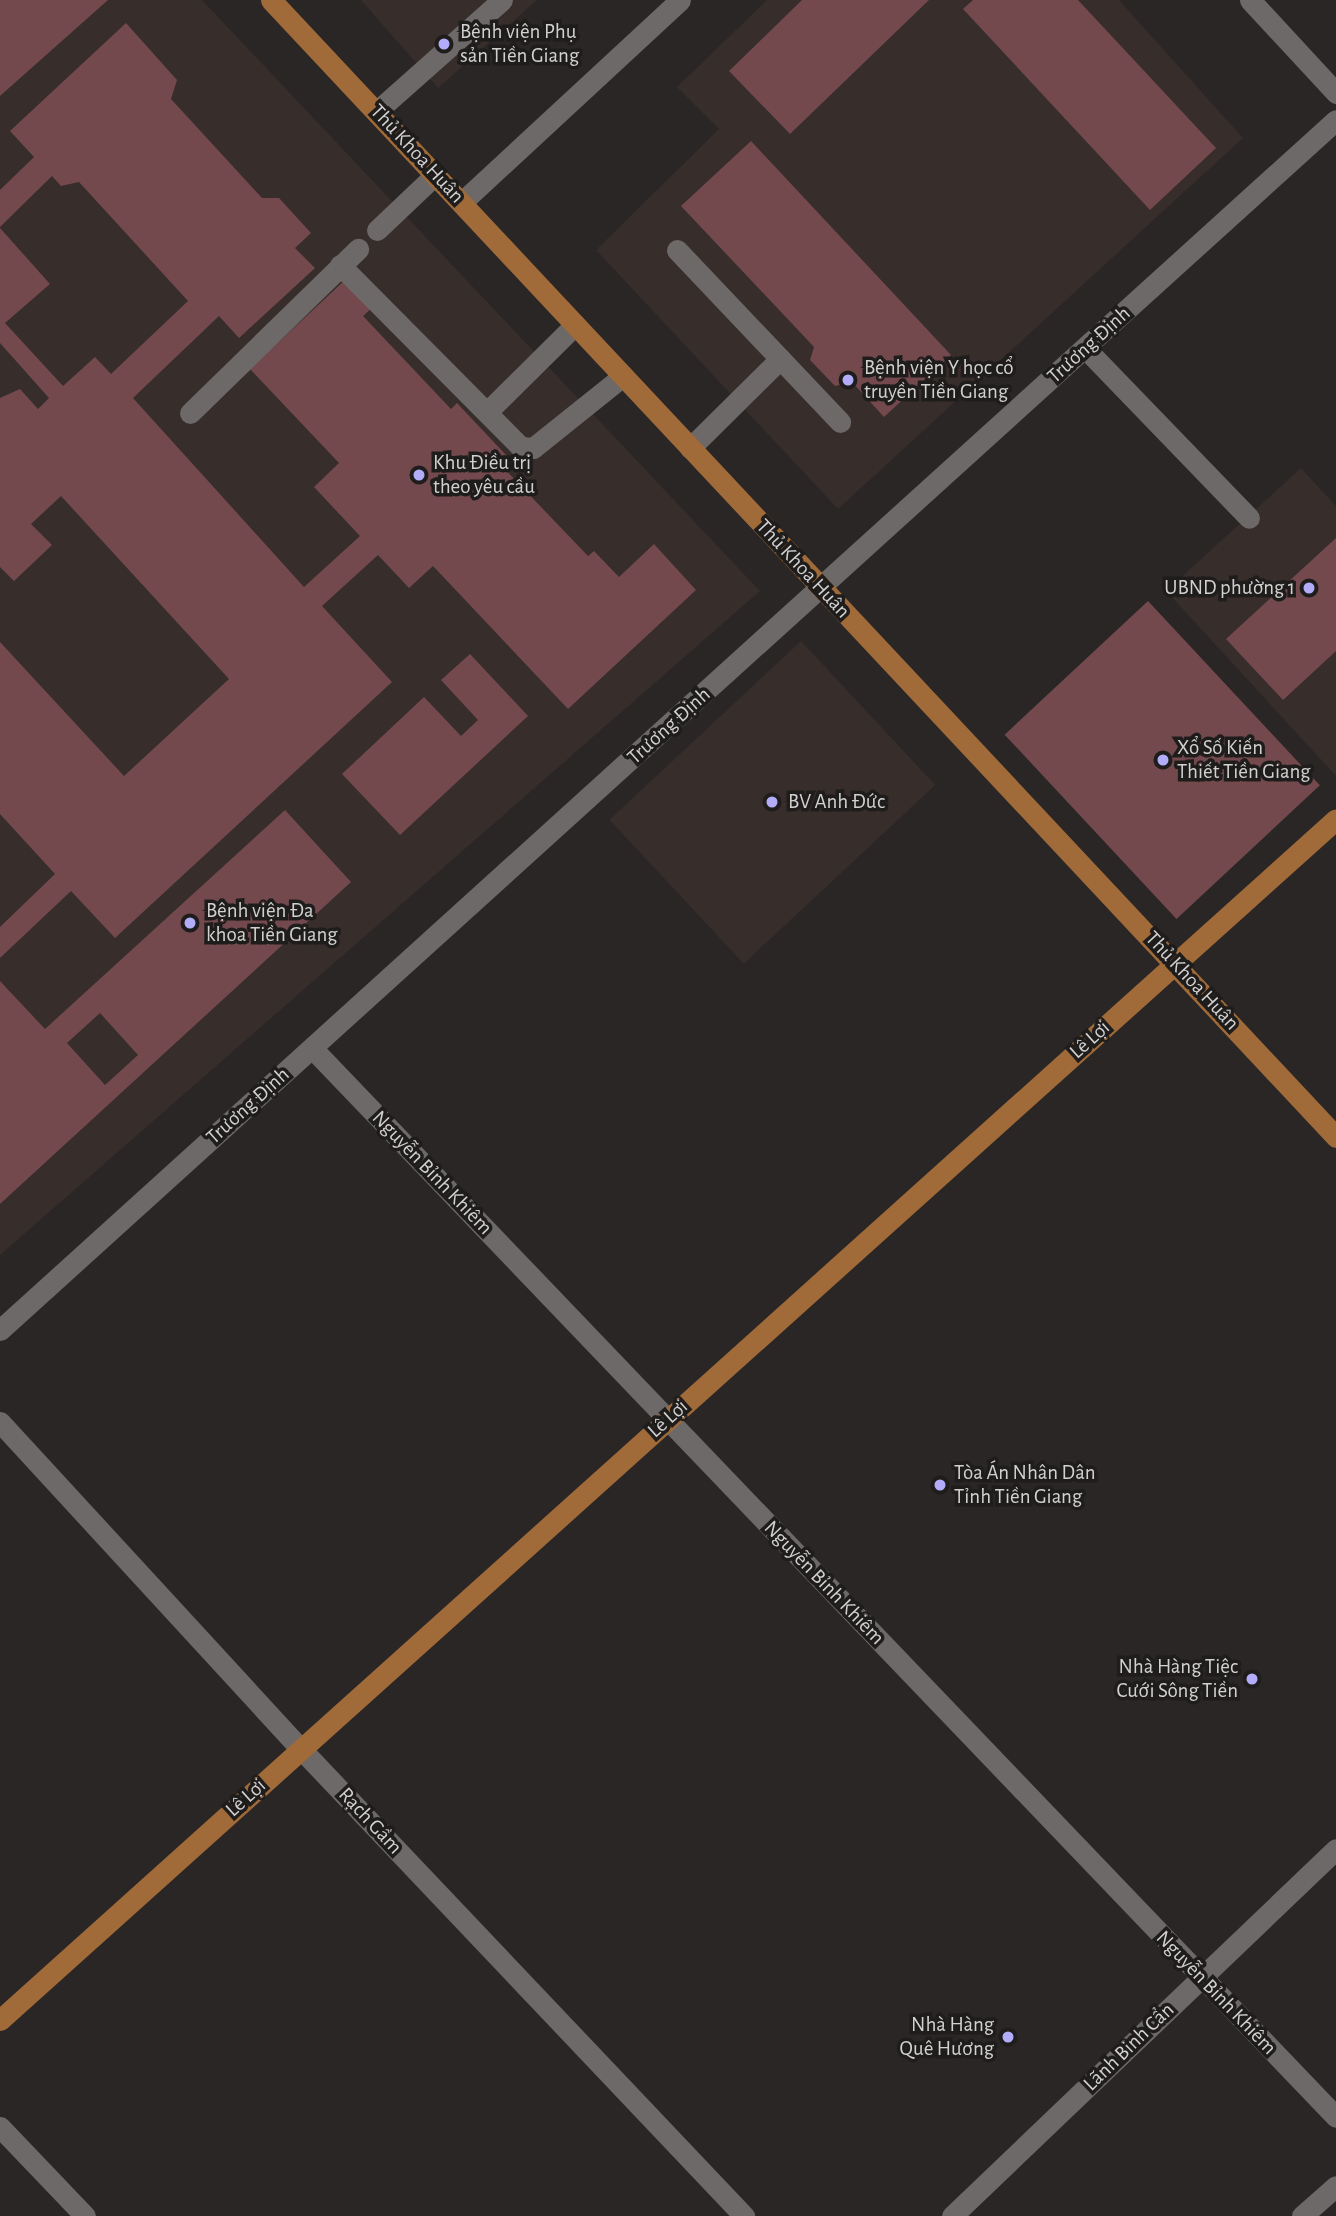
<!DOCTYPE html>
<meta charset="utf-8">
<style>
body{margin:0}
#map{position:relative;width:1336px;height:2216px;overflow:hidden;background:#292625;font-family:"Alegreya Sans",sans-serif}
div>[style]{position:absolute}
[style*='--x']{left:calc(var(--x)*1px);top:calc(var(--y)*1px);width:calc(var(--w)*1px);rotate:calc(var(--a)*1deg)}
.built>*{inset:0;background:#372d2b;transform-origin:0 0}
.building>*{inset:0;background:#73494e;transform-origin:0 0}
.minor>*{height:21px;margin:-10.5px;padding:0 10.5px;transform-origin:10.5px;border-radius:10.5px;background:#6c6968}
.major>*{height:21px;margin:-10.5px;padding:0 10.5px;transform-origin:10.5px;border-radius:10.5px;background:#a16a39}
.dots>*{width:19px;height:19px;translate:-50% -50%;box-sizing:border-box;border:4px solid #1f1d1c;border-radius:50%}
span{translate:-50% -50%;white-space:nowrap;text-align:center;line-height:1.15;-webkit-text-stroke:7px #1f1d1c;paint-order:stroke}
.poi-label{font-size:21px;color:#d2d0d0}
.left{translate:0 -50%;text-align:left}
.right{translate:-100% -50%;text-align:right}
.street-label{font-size:21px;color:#d2d0d0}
</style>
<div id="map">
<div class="built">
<div style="clip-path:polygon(0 0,202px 0,760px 591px,0 1255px)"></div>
<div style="clip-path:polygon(361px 0,537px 0,438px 88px)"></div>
<div style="clip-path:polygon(767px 0,1119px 0,1243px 138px,838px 509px,596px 250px,719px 129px,677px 87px)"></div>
<div style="clip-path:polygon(1301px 468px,1336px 506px,1336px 776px,1166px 591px)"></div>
<div style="left:801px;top:641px;width:197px;height:262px;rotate:47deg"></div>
</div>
<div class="building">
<div style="clip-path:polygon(0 0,108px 0,0 96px)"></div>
<div style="clip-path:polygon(802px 0,929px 0,790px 134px,729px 71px)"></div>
<div style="clip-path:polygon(973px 0,1078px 0,1216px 148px,1150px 210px,963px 9px)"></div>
<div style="clip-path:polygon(126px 23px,177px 80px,171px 99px,262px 198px,279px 198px,311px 233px,295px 248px,315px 268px,239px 338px,219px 316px,133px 398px,304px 587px,360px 536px,314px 487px,339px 463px,250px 369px,346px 279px,373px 307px,363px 316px,451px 409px,457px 403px,506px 455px,498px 462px,588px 556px,594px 551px,619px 577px,654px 544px,696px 590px,568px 709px,433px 566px,409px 588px,378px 555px,322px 606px,392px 682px,115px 938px,71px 891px,0 958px,0 927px,55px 874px,0 814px,0 642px,124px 776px,229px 679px,61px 496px,31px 524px,52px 545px,14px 581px,0 567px,0 398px,20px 389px,38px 409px,49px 398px,0 343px,0 228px,50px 284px,5px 323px,63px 386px,95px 357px,111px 374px,188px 301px,79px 182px,61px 186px,52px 176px,0 227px,0 190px,34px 157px,10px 131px)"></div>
<div style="clip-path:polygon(751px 141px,951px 355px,884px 417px,852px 382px,835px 386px,810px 360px,814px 347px,681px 206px)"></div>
<div style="clip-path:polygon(1336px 538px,1336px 651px,1283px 700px,1226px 639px)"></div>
<div style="left:1148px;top:601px;width:252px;height:196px;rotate:47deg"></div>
<div style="clip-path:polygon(470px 654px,528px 716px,400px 835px,342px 774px,424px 697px,461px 736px,478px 720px,441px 680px)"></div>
<div style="clip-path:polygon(evenodd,285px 810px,351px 882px,0 1204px,0 981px,45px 1029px,285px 810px,100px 1013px,138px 1055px,105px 1085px,67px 1043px,100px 1013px)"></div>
</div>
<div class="minor">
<div style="--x:1250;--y:0;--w:127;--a:47.2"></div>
<div style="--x:377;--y:111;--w:167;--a:-41.6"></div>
<div style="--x:462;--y:202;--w:297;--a:-42.8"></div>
<div style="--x:377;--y:230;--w:81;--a:-43.5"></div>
<div style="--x:677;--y:250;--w:237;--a:46.5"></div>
<div style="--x:340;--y:265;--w:257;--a:45.2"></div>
<div style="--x:521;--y:447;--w:12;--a:5"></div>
<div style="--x:533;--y:448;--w:115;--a:-38.7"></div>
<div style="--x:1085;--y:348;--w:236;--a:46"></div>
<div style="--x:487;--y:412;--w:124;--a:-44.7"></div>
<div style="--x:190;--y:413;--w:235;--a:-44.3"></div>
<div style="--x:690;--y:448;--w:127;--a:-44.7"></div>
<div style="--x:312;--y:1048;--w:1480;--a:46.23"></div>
<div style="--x:0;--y:1330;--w:1802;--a:-42.17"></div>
<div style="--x:0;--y:1422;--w:444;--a:47.4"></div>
<div style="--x:301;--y:1749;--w:644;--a:46.51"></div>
<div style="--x:0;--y:2127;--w:123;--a:46.3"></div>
<div style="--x:952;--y:2216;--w:531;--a:-43.7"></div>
<div style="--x:1302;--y:2216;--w:45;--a:-41.4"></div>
</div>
<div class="major">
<div style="--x:271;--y:0;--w:1558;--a:46.87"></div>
<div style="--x:0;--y:2020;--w:1796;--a:-41.95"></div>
</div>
<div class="dots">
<div style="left:444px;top:44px;background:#b3adf9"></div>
<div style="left:848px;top:380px;background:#b3adf9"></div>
<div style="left:419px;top:475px;background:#b3adf9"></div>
<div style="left:1309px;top:588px;background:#b3adf9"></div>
<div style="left:1163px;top:760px;background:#b3adf9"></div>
<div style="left:772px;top:802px;background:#b3adf9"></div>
<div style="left:190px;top:923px;background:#b3adf9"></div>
<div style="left:940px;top:1485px;background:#b3adf9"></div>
<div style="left:1252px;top:1679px;background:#b3adf9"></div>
<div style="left:1008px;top:2037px;background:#b3adf9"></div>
</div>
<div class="poi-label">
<span class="left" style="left:460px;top:44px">Bệnh viện Phụ<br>sản Tiền Giang</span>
<span class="left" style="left:864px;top:380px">Bệnh viện Y học cổ<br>truyền Tiền Giang</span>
<span class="left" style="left:433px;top:475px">Khu Điều trị<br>theo yêu cầu</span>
<span class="right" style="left:1295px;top:588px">UBND phường 1</span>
<span class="left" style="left:1177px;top:760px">Xổ Số Kiến<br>Thiết Tiền Giang</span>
<span class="left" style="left:788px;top:802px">BV Anh Đức</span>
<span class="left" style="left:206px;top:923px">Bệnh viện Đa<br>khoa Tiền Giang</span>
<span class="left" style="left:954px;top:1485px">Tòa Án Nhân Dân<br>Tỉnh Tiền Giang</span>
<span class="right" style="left:1238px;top:1679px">Nhà Hàng Tiệc<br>Cưới Sông Tiền</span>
<span class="right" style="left:994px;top:2037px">Nhà Hàng<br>Quê Hương</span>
</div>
<div class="street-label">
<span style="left:417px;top:154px;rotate:47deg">Thủ Khoa Huân</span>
<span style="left:1089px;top:345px;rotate:-42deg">Trương Định</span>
<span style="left:803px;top:569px;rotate:47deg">Thủ Khoa Huân</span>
<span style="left:669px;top:726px;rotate:-42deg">Trương Định</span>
<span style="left:1192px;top:981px;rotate:47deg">Thủ Khoa Huân</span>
<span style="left:1090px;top:1040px;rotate:-42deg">Lê Lợi</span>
<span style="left:248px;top:1106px;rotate:-42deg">Trương Định</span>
<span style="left:432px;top:1173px;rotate:46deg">Nguyễn Bỉnh Khiêm</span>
<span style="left:668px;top:1419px;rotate:-42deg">Lê Lợi</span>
<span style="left:824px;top:1583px;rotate:46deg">Nguyễn Bỉnh Khiêm</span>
<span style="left:246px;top:1798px;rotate:-42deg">Lê Lợi</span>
<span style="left:370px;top:1821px;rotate:47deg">Rạch Gầm</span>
<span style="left:1216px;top:1993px;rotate:46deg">Nguyễn Bỉnh Khiêm</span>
<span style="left:1129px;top:2047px;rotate:-44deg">Lãnh Binh Cẩn</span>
</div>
</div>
